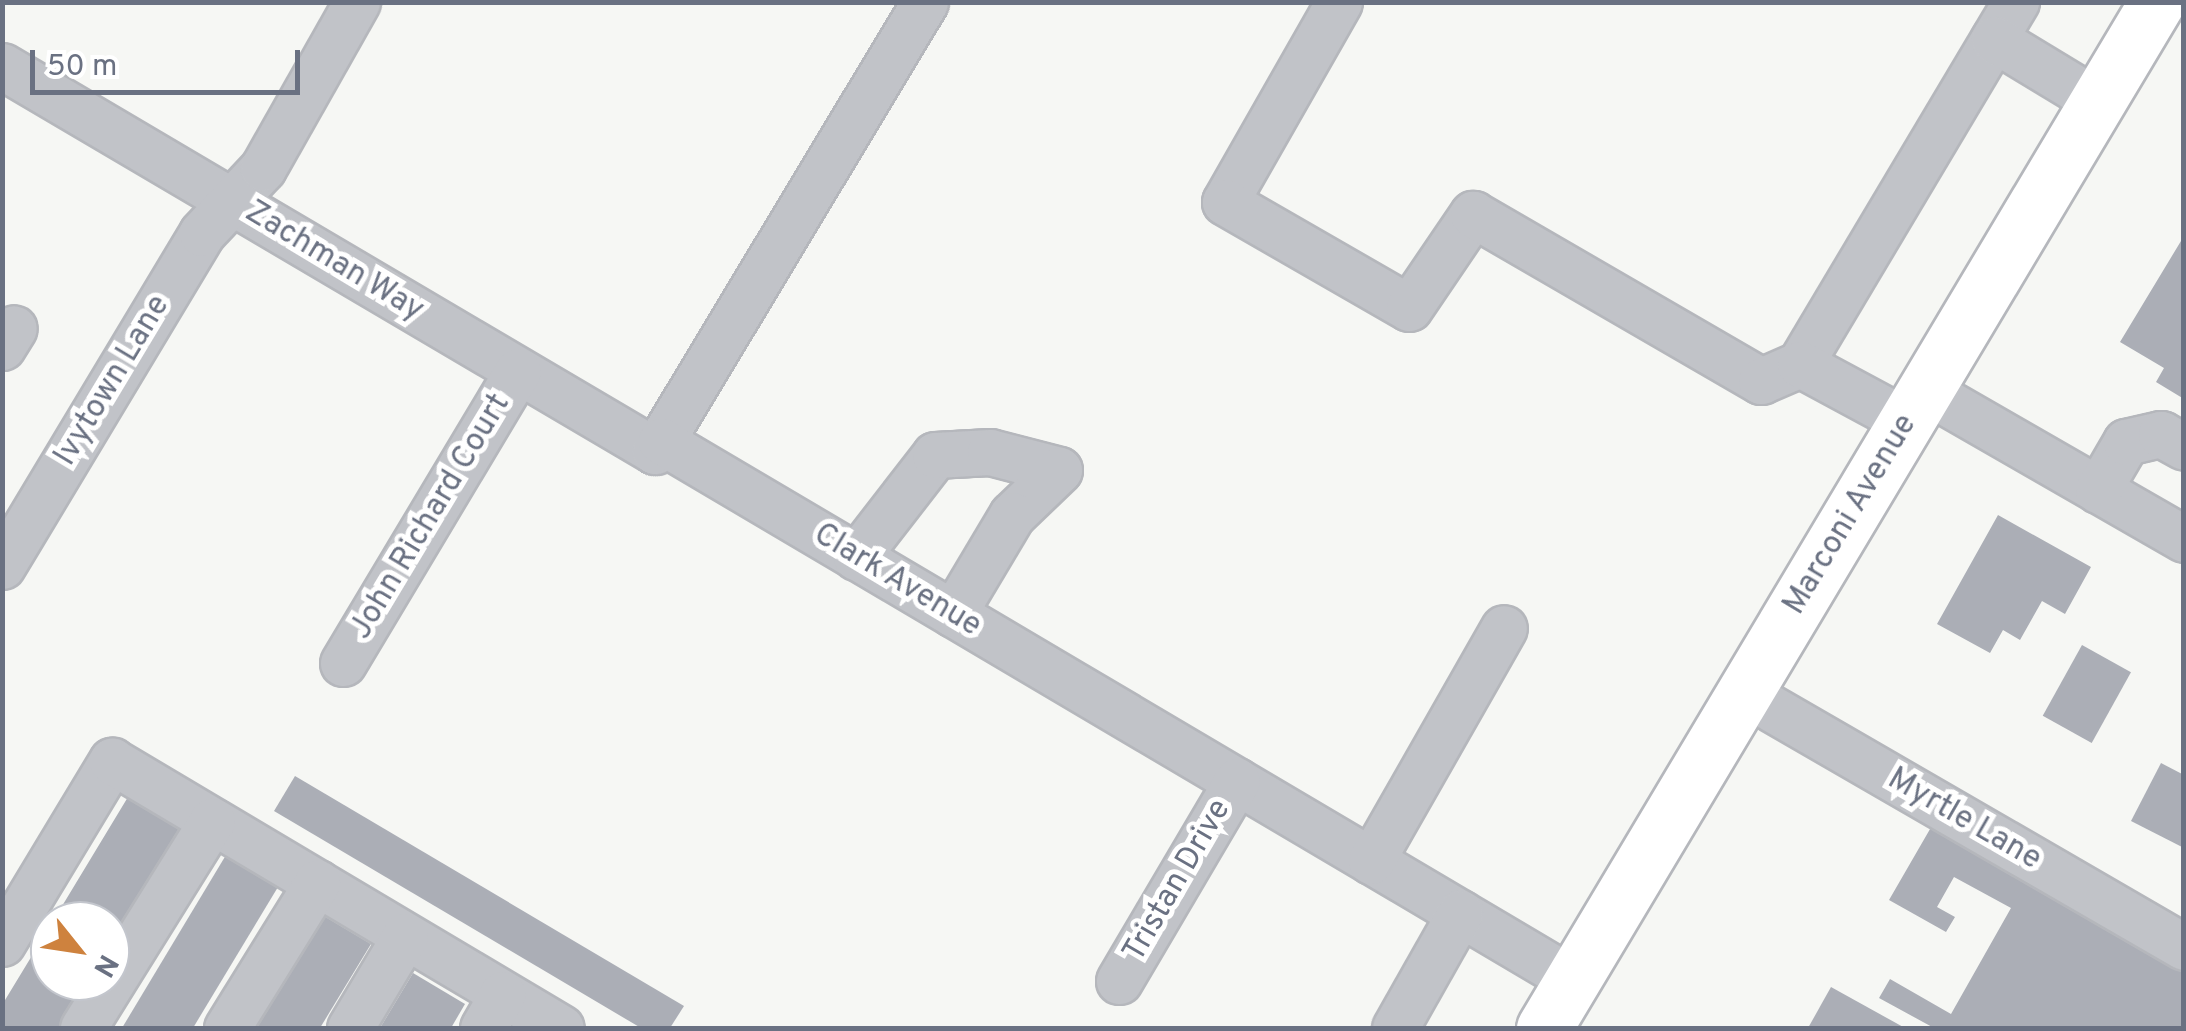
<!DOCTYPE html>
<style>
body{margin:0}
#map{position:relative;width:2186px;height:1031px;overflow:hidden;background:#f6f7f4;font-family:Overpass,sans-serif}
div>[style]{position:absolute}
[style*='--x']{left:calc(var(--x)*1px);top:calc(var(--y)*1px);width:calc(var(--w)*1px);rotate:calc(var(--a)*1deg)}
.building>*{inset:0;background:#abaeb6;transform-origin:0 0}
.roads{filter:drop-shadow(2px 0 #b5b7bc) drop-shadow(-2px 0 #b5b7bc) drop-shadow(0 2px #b5b7bc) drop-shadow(0 -2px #b5b7bc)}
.minor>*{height:45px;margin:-22.5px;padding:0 22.5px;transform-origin:22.5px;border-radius:22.5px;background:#c1c3c8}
.major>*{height:55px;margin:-27.5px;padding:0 27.5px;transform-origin:27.5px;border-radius:27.5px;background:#fff}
span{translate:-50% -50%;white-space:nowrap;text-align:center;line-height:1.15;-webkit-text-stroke:10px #fff;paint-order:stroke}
.street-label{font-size:32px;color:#6a7182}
.frame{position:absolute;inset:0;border:5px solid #6a7182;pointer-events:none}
.north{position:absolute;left:30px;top:901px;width:100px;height:100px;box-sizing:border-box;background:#fff;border:2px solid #c3c6cd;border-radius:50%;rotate:120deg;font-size:28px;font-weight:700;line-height:40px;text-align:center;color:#6a7182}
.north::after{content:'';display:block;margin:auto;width:35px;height:45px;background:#ce823e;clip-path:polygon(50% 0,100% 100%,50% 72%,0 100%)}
.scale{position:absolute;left:30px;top:50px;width:270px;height:45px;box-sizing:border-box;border:5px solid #6a7182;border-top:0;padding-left:12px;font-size:30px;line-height:35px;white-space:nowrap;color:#6a7182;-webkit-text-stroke:8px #fff;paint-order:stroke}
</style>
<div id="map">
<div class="building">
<div style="clip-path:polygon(2184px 236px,2184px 399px,2156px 382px,2164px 368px,2120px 342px)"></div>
<div style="clip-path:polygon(1998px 515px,2091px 567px,2065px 614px,2042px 601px,2020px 640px,2003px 630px,1990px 653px,1937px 624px)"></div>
<div style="left:2082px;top:645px;width:56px;height:81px;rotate:29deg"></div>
<div style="clip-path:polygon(2161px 763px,2184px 775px,2184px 848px,2131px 821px)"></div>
<div style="clip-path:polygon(295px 776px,684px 1006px,670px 1028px,641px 1028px,274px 811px)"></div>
<div style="clip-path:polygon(128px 797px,180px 828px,110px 944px,110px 921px,53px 921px)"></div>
<div style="clip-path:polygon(1937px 817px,1977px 839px,1970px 851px,2184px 971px,2184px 1028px,1934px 1028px,1879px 998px,1890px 979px,1951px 1014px,2011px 908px,1954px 877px,1937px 907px,1955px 917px,1946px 932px,1889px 900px)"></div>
<div style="clip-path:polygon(226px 855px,278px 887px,193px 1028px,122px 1028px)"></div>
<div style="clip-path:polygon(319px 913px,371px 944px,320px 1028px,249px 1028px)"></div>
<div style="clip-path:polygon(50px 926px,50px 981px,88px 981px,59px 1028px,2px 1028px,2px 1005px)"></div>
<div style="clip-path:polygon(413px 973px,465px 1004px,451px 1028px,380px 1028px)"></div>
<div style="clip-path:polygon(1831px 987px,1905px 1028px,1808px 1028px)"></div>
</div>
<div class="roads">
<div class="minor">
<div style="--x:1339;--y:2;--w:230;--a:119.7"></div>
<div style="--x:1225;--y:202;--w:212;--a:29.9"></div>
<div style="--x:1409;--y:308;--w:114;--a:-55.8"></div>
<div style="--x:1473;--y:214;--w:333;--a:30.1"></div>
<div style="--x:1761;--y:381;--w:43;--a:-23.6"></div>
<div style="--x:1800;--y:364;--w:422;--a:-59.2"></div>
<div style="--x:1994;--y:39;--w:122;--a:31.2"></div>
<div style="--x:2;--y:66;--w:758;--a:30.52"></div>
<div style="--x:655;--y:451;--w:524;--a:-58.98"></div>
<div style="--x:2;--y:347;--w:22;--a:-58"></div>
<div style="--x:1800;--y:364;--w:120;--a:28.3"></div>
<div style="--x:1925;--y:390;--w:299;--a:29.9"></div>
<div style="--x:661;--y:441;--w:1059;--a:30.58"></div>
<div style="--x:2098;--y:490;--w:56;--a:-59.7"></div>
<div style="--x:2126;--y:442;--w:36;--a:-13"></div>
<div style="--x:2161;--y:434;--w:26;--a:29"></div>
<div style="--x:856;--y:557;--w:129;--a:-52.2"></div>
<div style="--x:935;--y:455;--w:55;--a:-3.1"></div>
<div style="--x:990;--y:452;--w:71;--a:14.6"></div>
<div style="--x:1059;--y:470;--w:65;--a:136.2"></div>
<div style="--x:1012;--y:515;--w:115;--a:120.8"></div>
<div style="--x:2;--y:566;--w:388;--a:-59"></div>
<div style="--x:202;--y:233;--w:89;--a:-46.8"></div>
<div style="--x:263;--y:168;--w:191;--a:-60.5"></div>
<div style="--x:343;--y:663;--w:340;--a:-59.1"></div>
<div style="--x:1745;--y:693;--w:507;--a:30.05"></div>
<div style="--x:1371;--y:861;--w:268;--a:-60.3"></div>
<div style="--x:2;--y:943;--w:213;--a:-58.9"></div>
<div style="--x:112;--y:761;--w:522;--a:30.74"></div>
<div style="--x:1119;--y:981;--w:232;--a:-59.5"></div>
<div style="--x:83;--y:1028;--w:244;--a:-58.1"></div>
<div style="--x:227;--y:1028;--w:171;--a:-58.2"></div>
<div style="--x:350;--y:1028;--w:107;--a:-59.1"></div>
<div style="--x:483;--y:1028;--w:39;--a:-60"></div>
<div style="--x:1395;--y:1028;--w:132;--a:-60.5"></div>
</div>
<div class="major">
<div style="--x:1544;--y:1028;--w:1195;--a:-59.14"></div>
</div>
</div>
<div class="street-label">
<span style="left:334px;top:262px;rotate:31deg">Zachman Way</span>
<span style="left:113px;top:381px;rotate:-59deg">Ivytown Lane</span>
<span style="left:1851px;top:515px;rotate:-59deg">Marconi Avenue</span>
<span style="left:431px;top:517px;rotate:-59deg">John Richard Court</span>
<span style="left:897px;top:581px;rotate:31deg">Clark Avenue</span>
<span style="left:1964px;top:820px;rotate:30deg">Myrtle Lane</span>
<span style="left:1178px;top:881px;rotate:-60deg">Tristan Drive</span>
</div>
<div class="frame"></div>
<div class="north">N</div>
<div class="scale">50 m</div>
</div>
